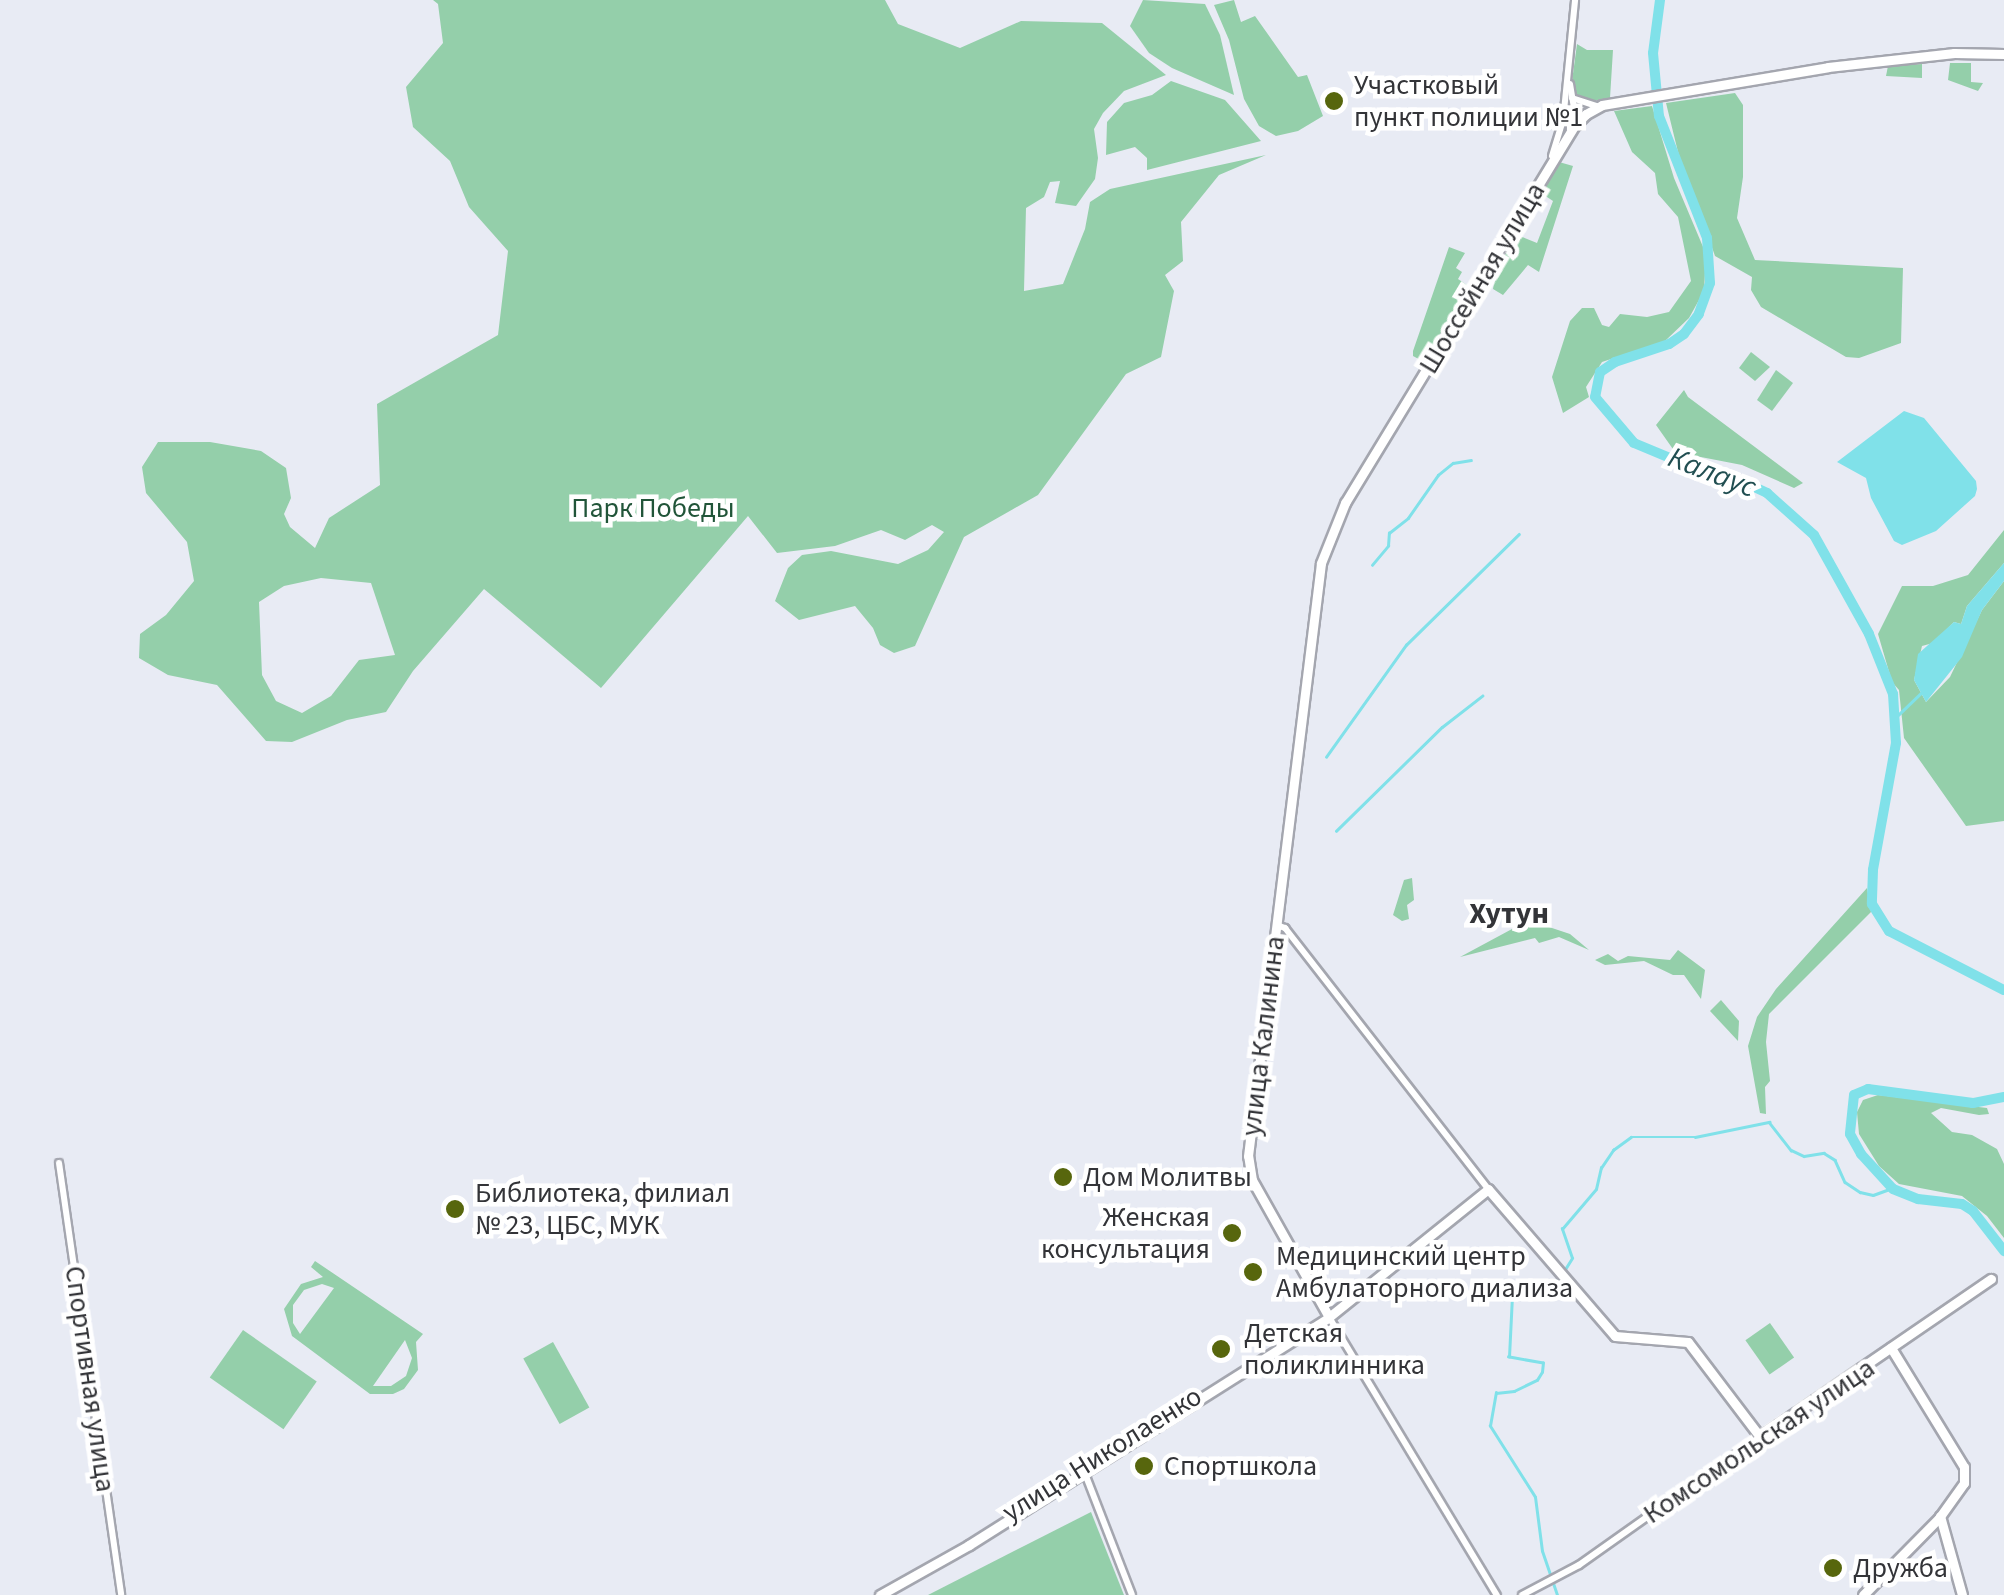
<!DOCTYPE html>
<meta charset="utf-8">
<style>
body{margin:0}
#map{position:relative;width:2004px;height:1595px;overflow:hidden;background:#e8ebf4;font-family:"Source Sans 3",sans-serif}
div>[style]{position:absolute}
[style*='--x']{left:calc(var(--x)*1px);top:calc(var(--y)*1px);width:calc(var(--w)*1px);rotate:calc(var(--a)*1deg)}
.green>*{inset:0;background:#94cfaa;transform-origin:0 0}
.water>*{inset:0;background:#80e1e9}
.stream>*{height:2.5px;margin:-1.25px;padding:0 1.25px;transform-origin:1.25px;border-radius:1.25px;background:#80e1e9}
.river>*{height:10px;margin:-5px;padding:0 5px;transform-origin:5px;border-radius:5px;background:#80e1e9}
.roads{filter:drop-shadow(2px 0 #a4a6af) drop-shadow(-2px 0 #a4a6af) drop-shadow(0 2px #a4a6af) drop-shadow(0 -2px #a4a6af)}
.minor>*{height:6px;margin:-3px;padding:0 3px;transform-origin:3px;border-radius:3px;background:#fff}
.major>*{height:9px;margin:-4.5px;padding:0 4.5px;transform-origin:4.5px;border-radius:4.5px;background:#fff}
.dots>*{width:28px;height:28px;translate:-50% -50%;box-sizing:border-box;border:5px solid #fff;border-radius:50%}
span{translate:-50% -50%;white-space:nowrap;text-align:center;line-height:1.15;-webkit-text-stroke:9px #fff;paint-order:stroke}
.poi-label{font-size:28px;color:#333438}
.left{translate:0 -50%;text-align:left}
.right{translate:-100% -50%;text-align:right}
.street-label{font-size:28px;color:#333438}
.park-label{font-size:28px;color:#215539}
.water-label{font-size:30px;color:#214e51;font-style:italic}
.neighbourhood-label{font-size:30px;color:#333438;font-weight:700}
</style>
<div id="map">
<div class="green">
<div style="clip-path:polygon(evenodd,433px 0,885px 0,898px 24px,960px 48px,1021px 21px,1102px 23px,1166px 75px,1124px 91px,1103px 113px,1094px 129px,1098px 158px,1095px 179px,1076px 206px,1055px 203px,1060px 181px,1050px 182px,1044px 197px,1026px 208px,1024px 291px,1063px 284px,1085px 229px,1090px 202px,1110px 189px,1266px 155px,1219px 175px,1181px 222px,1183px 261px,1165px 275px,1174px 291px,1161px 357px,1126px 374px,1038px 495px,964px 537px,915px 646px,894px 653px,880px 645px,873px 628px,855px 606px,799px 620px,775px 601px,788px 568px,802px 555px,831px 551px,898px 564px,928px 550px,944px 532px,932px 525px,905px 540px,881px 530px,835px 546px,777px 553px,748px 516px,601px 688px,484px 589px,413px 671px,386px 712px,347px 720px,292px 742px,266px 741px,217px 685px,168px 675px,139px 658px,140px 634px,166px 615px,194px 581px,187px 542px,146px 493px,142px 467px,158px 442px,210px 442px,261px 451px,286px 468px,291px 498px,284px 514px,290px 527px,315px 548px,329px 518px,380px 485px,377px 404px,498px 335px,508px 251px,469px 207px,450px 161px,413px 127px,406px 87px,443px 43px,438px 4px,433px 0,321px 578px,371px 583px,395px 655px,359px 660px,331px 696px,302px 713px,276px 701px,262px 675px,259px 602px,284px 586px,321px 578px)"></div>
<div style="clip-path:polygon(1143px 0,1205px 4px,1220px 35px,1234px 95px,1172px 68px,1149px 53px,1130px 26px)"></div>
<div style="clip-path:polygon(1234px 0,1241px 22px,1255px 16px,1298px 77px,1307px 75px,1323px 116px,1298px 131px,1276px 136px,1259px 126px,1244px 99px,1229px 40px,1214px 5px)"></div>
<div style="clip-path:polygon(1577px 44px,1587px 50px,1613px 50px,1610px 98px,1591px 101px,1576px 96px,1572px 81px)"></div>
<div style="clip-path:polygon(1950px 63px,1971px 63px,1971px 82px,1983px 83px,1978px 91px,1948px 80px)"></div>
<div style="clip-path:polygon(1922px 64px,1922px 78px,1886px 76px,1888px 66px)"></div>
<div style="clip-path:polygon(1171px 81px,1225px 100px,1261px 141px,1147px 170px,1147px 158px,1135px 147px,1106px 155px,1107px 122px,1124px 103px,1152px 95px)"></div>
<div style="clip-path:polygon(1735px 93px,1743px 105px,1743px 177px,1737px 218px,1755px 260px,1903px 268px,1901px 343px,1859px 358px,1846px 357px,1761px 307px,1751px 290px,1752px 277px,1715px 256px,1678px 152px,1666px 103px)"></div>
<div style="clip-path:polygon(1652px 106px,1674px 178px,1706px 254px,1704px 291px,1689px 318px,1665px 341px,1602px 362px,1586px 387px,1589px 397px,1563px 413px,1552px 377px,1570px 321px,1582px 308px,1594px 308px,1602px 325px,1609px 327px,1620px 314px,1647px 317px,1669px 312px,1691px 281px,1678px 217px,1658px 194px,1655px 173px,1632px 152px,1614px 111px)"></div>
<div style="clip-path:polygon(1559px 162px,1573px 166px,1539px 272px,1528px 265px,1503px 295px,1493px 289px,1496px 270px,1515px 234px,1537px 243px,1553px 201px,1541px 193px)"></div>
<div style="clip-path:polygon(1449px 247px,1465px 253px,1456px 268px,1462px 272px,1458px 279px,1470px 287px,1426px 363px,1413px 356px,1413px 351px)"></div>
<div style="clip-path:polygon(1751px 352px,1770px 367px,1755px 381px,1739px 368px)"></div>
<div style="clip-path:polygon(1776px 370px,1793px 383px,1772px 411px,1757px 400px)"></div>
<div style="clip-path:polygon(1684px 390px,1688px 397px,1803px 483px,1794px 488px,1742px 465px,1675px 452px,1656px 425px)"></div>
<div style="clip-path:polygon(2004px 530px,2004px 563px,1967px 606px,1961px 624px,1954px 622px,1933px 643px,1922px 646px,1914px 680px,1926px 702px,1950px 677px,1982px 610px,2004px 581px,2004px 821px,1966px 826px,1904px 738px,1899px 690px,1892px 682px,1878px 634px,1902px 586px,1933px 586px,1968px 575px)"></div>
<div style="clip-path:polygon(1412px 878px,1414px 900px,1407px 905px,1409px 919px,1402px 921px,1393px 915px,1404px 880px)"></div>
<div style="clip-path:polygon(1867px 888px,1871px 912px,1769px 1014px,1766px 1042px,1770px 1081px,1765px 1087px,1766px 1114px,1760px 1113px,1748px 1046px,1757px 1017px,1776px 989px)"></div>
<div style="clip-path:polygon(1543px 925px,1570px 934px,1589px 950px,1559px 937px,1539px 943px,1535px 938px,1460px 957px,1512px 929px)"></div>
<div style="clip-path:polygon(1678px 950px,1705px 970px,1701px 999px,1684px 975px,1673px 975px,1644px 961px,1605px 965px,1595px 960px,1608px 954px,1618px 961px,1628px 956px,1670px 960px)"></div>
<div style="clip-path:polygon(1721px 1000px,1739px 1021px,1738px 1041px,1710px 1011px)"></div>
<div style="clip-path:polygon(1878px 1095px,1987px 1108px,1989px 1114px,1979px 1115px,1941px 1108px,1931px 1113px,1952px 1132px,1972px 1135px,1997px 1149px,2004px 1164px,2004px 1238px,1987px 1216px,1962px 1196px,1899px 1184px,1879px 1166px,1859px 1134px,1857px 1112px,1863px 1100px)"></div>
<div style="clip-path:polygon(evenodd,315px 1261px,423px 1334px,416px 1342px,418px 1370px,404px 1389px,393px 1394px,370px 1394px,292px 1336px,284px 1309px,301px 1284px,323px 1277px,311px 1267px,315px 1261px,322px 1284px,334px 1288px,300px 1334px,293px 1323px,293px 1305px,304px 1290px,322px 1284px,315px 1261px,405px 1340px,412px 1358px,406px 1376px,391px 1386px,373px 1386px,405px 1340px)"></div>
<div style="left:1770px;top:1323px;width:42px;height:30px;rotate:55deg"></div>
<div style="left:243px;top:1330px;width:90px;height:58px;rotate:35deg"></div>
<div style="left:553px;top:1342px;width:75px;height:34px;rotate:61deg"></div>
<div style="clip-path:polygon(1091px 1512px,1124px 1595px,928px 1595px,1026px 1545px)"></div>
</div>
<div class="water">
<div style="clip-path:polygon(1904px 411px,1924px 418px,1976px 481px,1977px 489px,1975px 496px,1936px 531px,1902px 545px,1894px 541px,1871px 498px,1866px 478px,1837px 462px)"></div>
<div style="clip-path:polygon(2004px 563px,2004px 581px,1982px 610px,1962px 657px,1926px 702px,1914px 680px,1918px 654px,1954px 622px,1961px 624px,1967px 606px)"></div>
</div>
<div class="stream">
<div style="--x:1372;--y:565;--w:25;--a:-50"></div>
<div style="--x:1388;--y:546;--w:13;--a:-86"></div>
<div style="--x:1389;--y:533;--w:24;--a:-38"></div>
<div style="--x:1408;--y:518;--w:52;--a:-55.1"></div>
<div style="--x:1438;--y:475;--w:19;--a:-39"></div>
<div style="--x:1453;--y:463;--w:18;--a:-9"></div>
<div style="--x:1895;--y:718;--w:36;--a:-44"></div>
<div style="--x:1326;--y:757;--w:138;--a:-54.5"></div>
<div style="--x:1406;--y:645;--w:158;--a:-44.5"></div>
<div style="--x:1336;--y:831;--w:148;--a:-44.5"></div>
<div style="--x:1442;--y:727;--w:51;--a:-37.8"></div>
<div style="--x:1564;--y:1271;--w:15;--a:-58"></div>
<div style="--x:1572;--y:1258;--w:31;--a:-109"></div>
<div style="--x:1562;--y:1229;--w:52;--a:-49.6"></div>
<div style="--x:1596;--y:1189;--w:22;--a:-77"></div>
<div style="--x:1601;--y:1168;--w:22;--a:-56"></div>
<div style="--x:1613;--y:1150;--w:22;--a:-36"></div>
<div style="--x:1631;--y:1137;--w:64;--a:0"></div>
<div style="--x:1695;--y:1137;--w:76;--a:-11.5"></div>
<div style="--x:1769;--y:1122;--w:36;--a:52"></div>
<div style="--x:1791;--y:1150;--w:14;--a:25"></div>
<div style="--x:1804;--y:1156;--w:20;--a:-9"></div>
<div style="--x:1824;--y:1153;--w:13;--a:32"></div>
<div style="--x:1835;--y:1160;--w:24;--a:66"></div>
<div style="--x:1845;--y:1182;--w:18;--a:34"></div>
<div style="--x:1860;--y:1192;--w:13;--a:13"></div>
<div style="--x:1873;--y:1195;--w:20;--a:-20"></div>
<div style="--x:1557;--y:1595;--w:46;--a:-108.8"></div>
<div style="--x:1542;--y:1551;--w:54;--a:-97.4"></div>
<div style="--x:1535;--y:1497;--w:84;--a:-122.4"></div>
<div style="--x:1490;--y:1426;--w:34;--a:-80"></div>
<div style="--x:1496;--y:1393;--w:18;--a:-6"></div>
<div style="--x:1514;--y:1391;--w:25;--a:-26"></div>
<div style="--x:1537;--y:1380;--w:9;--a:-58"></div>
<div style="--x:1542;--y:1372;--w:9;--a:-84"></div>
<div style="--x:1543;--y:1363;--w:35;--a:-170"></div>
<div style="--x:1509;--y:1357;--w:62;--a:-87.2"></div>
<div style="--x:1512;--y:1295;--w:21;--a:-19"></div>
<div style="--x:1532;--y:1288;--w:17;--a:7"></div>
<div style="--x:1549;--y:1290;--w:16;--a:-52"></div>
</div>
<div class="river">
<div style="--x:1660;--y:0;--w:53;--a:97.5"></div>
<div style="--x:1653;--y:53;--w:63;--a:84.6"></div>
<div style="--x:1659;--y:116;--w:131;--a:68.5"></div>
<div style="--x:1707;--y:238;--w:45;--a:86.2"></div>
<div style="--x:1710;--y:283;--w:33;--a:110"></div>
<div style="--x:1699;--y:314;--w:25;--a:127"></div>
<div style="--x:1684;--y:334;--w:18;--a:146"></div>
<div style="--x:1669;--y:344;--w:57;--a:161.6"></div>
<div style="--x:1615;--y:362;--w:18;--a:146"></div>
<div style="--x:1600;--y:372;--w:25;--a:101"></div>
<div style="--x:1595;--y:397;--w:60;--a:49.7"></div>
<div style="--x:1634;--y:443;--w:109;--a:22.6"></div>
<div style="--x:1735;--y:485;--w:15;--a:0"></div>
<div style="--x:1750;--y:485;--w:19;--a:25"></div>
<div style="--x:1767;--y:493;--w:63;--a:41.8"></div>
<div style="--x:1814;--y:535;--w:113;--a:60.9"></div>
<div style="--x:1869;--y:634;--w:65;--a:68.2"></div>
<div style="--x:1893;--y:694;--w:49;--a:86.5"></div>
<div style="--x:1896;--y:743;--w:129;--a:100.3"></div>
<div style="--x:1873;--y:870;--w:34;--a:92"></div>
<div style="--x:1872;--y:904;--w:32;--a:58"></div>
<div style="--x:1889;--y:931;--w:129;--a:27.2"></div>
<div style="--x:2004;--y:1097;--w:32;--a:169"></div>
<div style="--x:1973;--y:1103;--w:106;--a:-172.4"></div>
<div style="--x:1868;--y:1089;--w:15;--a:157"></div>
<div style="--x:1854;--y:1095;--w:39;--a:96"></div>
<div style="--x:1850;--y:1134;--w:23;--a:61"></div>
<div style="--x:1861;--y:1154;--w:47;--a:47.6"></div>
<div style="--x:1893;--y:1189;--w:27;--a:22"></div>
<div style="--x:1918;--y:1199;--w:44;--a:6.5"></div>
<div style="--x:1962;--y:1204;--w:13;--a:32"></div>
<div style="--x:1973;--y:1211;--w:51;--a:52.2"></div>
</div>
<div class="roads">
<div class="minor">
<div style="--x:1570;--y:84;--w:43;--a:80.5"></div>
<div style="--x:1572;--y:98;--w:26;--a:18"></div>
<div style="--x:1552;--y:156;--w:37;--a:-73"></div>
<div style="--x:1563;--y:121;--w:122;--a:-84.3"></div>
<div style="--x:1277;--y:925;--w:9;--a:21"></div>
<div style="--x:1285;--y:928;--w:331;--a:52.1"></div>
<div style="--x:59;--y:1163;--w:436;--a:81.8"></div>
<div style="--x:1329;--y:1317;--w:325;--a:58.9"></div>
<div style="--x:1082;--y:1466;--w:138;--a:68.8"></div>
<div style="--x:1522;--y:1595;--w:64;--a:-27.8"></div>
<div style="--x:1579;--y:1565;--w:222;--a:-35.3"></div>
</div>
<div class="major">
<div style="--x:1329;--y:1317;--w:157;--a:-119.3"></div>
<div style="--x:1252;--y:1180;--w:24;--a:-99"></div>
<div style="--x:1248;--y:1156;--w:597;--a:-82.98"></div>
<div style="--x:1321;--y:563;--w:65;--a:-68.2"></div>
<div style="--x:1345;--y:503;--w:441;--a:-58.7"></div>
<div style="--x:1574;--y:126;--w:17;--a:-45"></div>
<div style="--x:1586;--y:114;--w:18;--a:-29"></div>
<div style="--x:1602;--y:105;--w:229;--a:-9.5"></div>
<div style="--x:1828;--y:67;--w:127;--a:-6.3"></div>
<div style="--x:1954;--y:53;--w:50;--a:1.1"></div>
<div style="--x:1940;--y:1516;--w:82;--a:74.4"></div>
<div style="--x:880;--y:1595;--w:102;--a:-29.3"></div>
<div style="--x:969;--y:1545;--w:426;--a:-32.3"></div>
<div style="--x:1329;--y:1317;--w:204;--a:-38.8"></div>
<div style="--x:1488;--y:1189;--w:194;--a:49.2"></div>
<div style="--x:1615;--y:1336;--w:73;--a:4.7"></div>
<div style="--x:1688;--y:1342;--w:119;--a:52.8"></div>
<div style="--x:1760;--y:1437;--w:280;--a:-34.4"></div>
<div style="--x:1863;--y:1595;--w:108;--a:-45.4"></div>
<div style="--x:1939;--y:1518;--w:43;--a:-54.5"></div>
<div style="--x:1964;--y:1483;--w:16;--a:-90"></div>
<div style="--x:1964;--y:1467;--w:140;--a:-121.5"></div>
</div>
</div>
<div class="dots">
<div style="left:1334px;top:101px;background:#57660d"></div>
<div style="left:1063px;top:1177px;background:#57660d"></div>
<div style="left:455px;top:1209px;background:#57660d"></div>
<div style="left:1232px;top:1233px;background:#57660d"></div>
<div style="left:1253px;top:1272px;background:#57660d"></div>
<div style="left:1221px;top:1349px;background:#57660d"></div>
<div style="left:1144px;top:1466px;background:#57660d"></div>
<div style="left:1833px;top:1568px;background:#57660d"></div>
</div>
<div class="poi-label">
<span class="left" style="left:1354px;top:101px">Участковый<br>пункт полиции №1</span>
<span class="left" style="left:1083px;top:1177px">Дом Молитвы</span>
<span class="left" style="left:475px;top:1209px">Библиотека, филиал<br>№ 23, ЦБС, МУК</span>
<span class="right" style="left:1210px;top:1233px">Женская<br>консультация</span>
<span class="left" style="left:1276px;top:1272px">Медицинский центр<br>Амбулаторного диализа</span>
<span class="left" style="left:1244px;top:1349px">Детская<br>поликлинника</span>
<span class="left" style="left:1164px;top:1466px">Спортшкола</span>
<span class="left" style="left:1853px;top:1568px">Дружба</span>
</div>
<div class="street-label">
<span style="left:1482px;top:278px;rotate:-59deg">Шоссейная улица</span>
<span style="left:1263px;top:1036px;rotate:-83deg">улица Калинина</span>
<span style="left:90px;top:1379px;rotate:82deg">Спортивная улица</span>
<span style="left:1759px;top:1441px;rotate:-34deg">Комсомольская улица</span>
<span style="left:1102px;top:1454px;rotate:-32deg">улица Николаенко</span>
</div>
<div class="park-label">
<span style="left:653px;top:508px">Парк Победы</span>
</div>
<div class="water-label">
<span style="left:1712px;top:473px;rotate:21deg">Калаус</span>
</div>
<div class="neighbourhood-label">
<span style="left:1509px;top:914px">Хутун</span>
</div>
</div>
